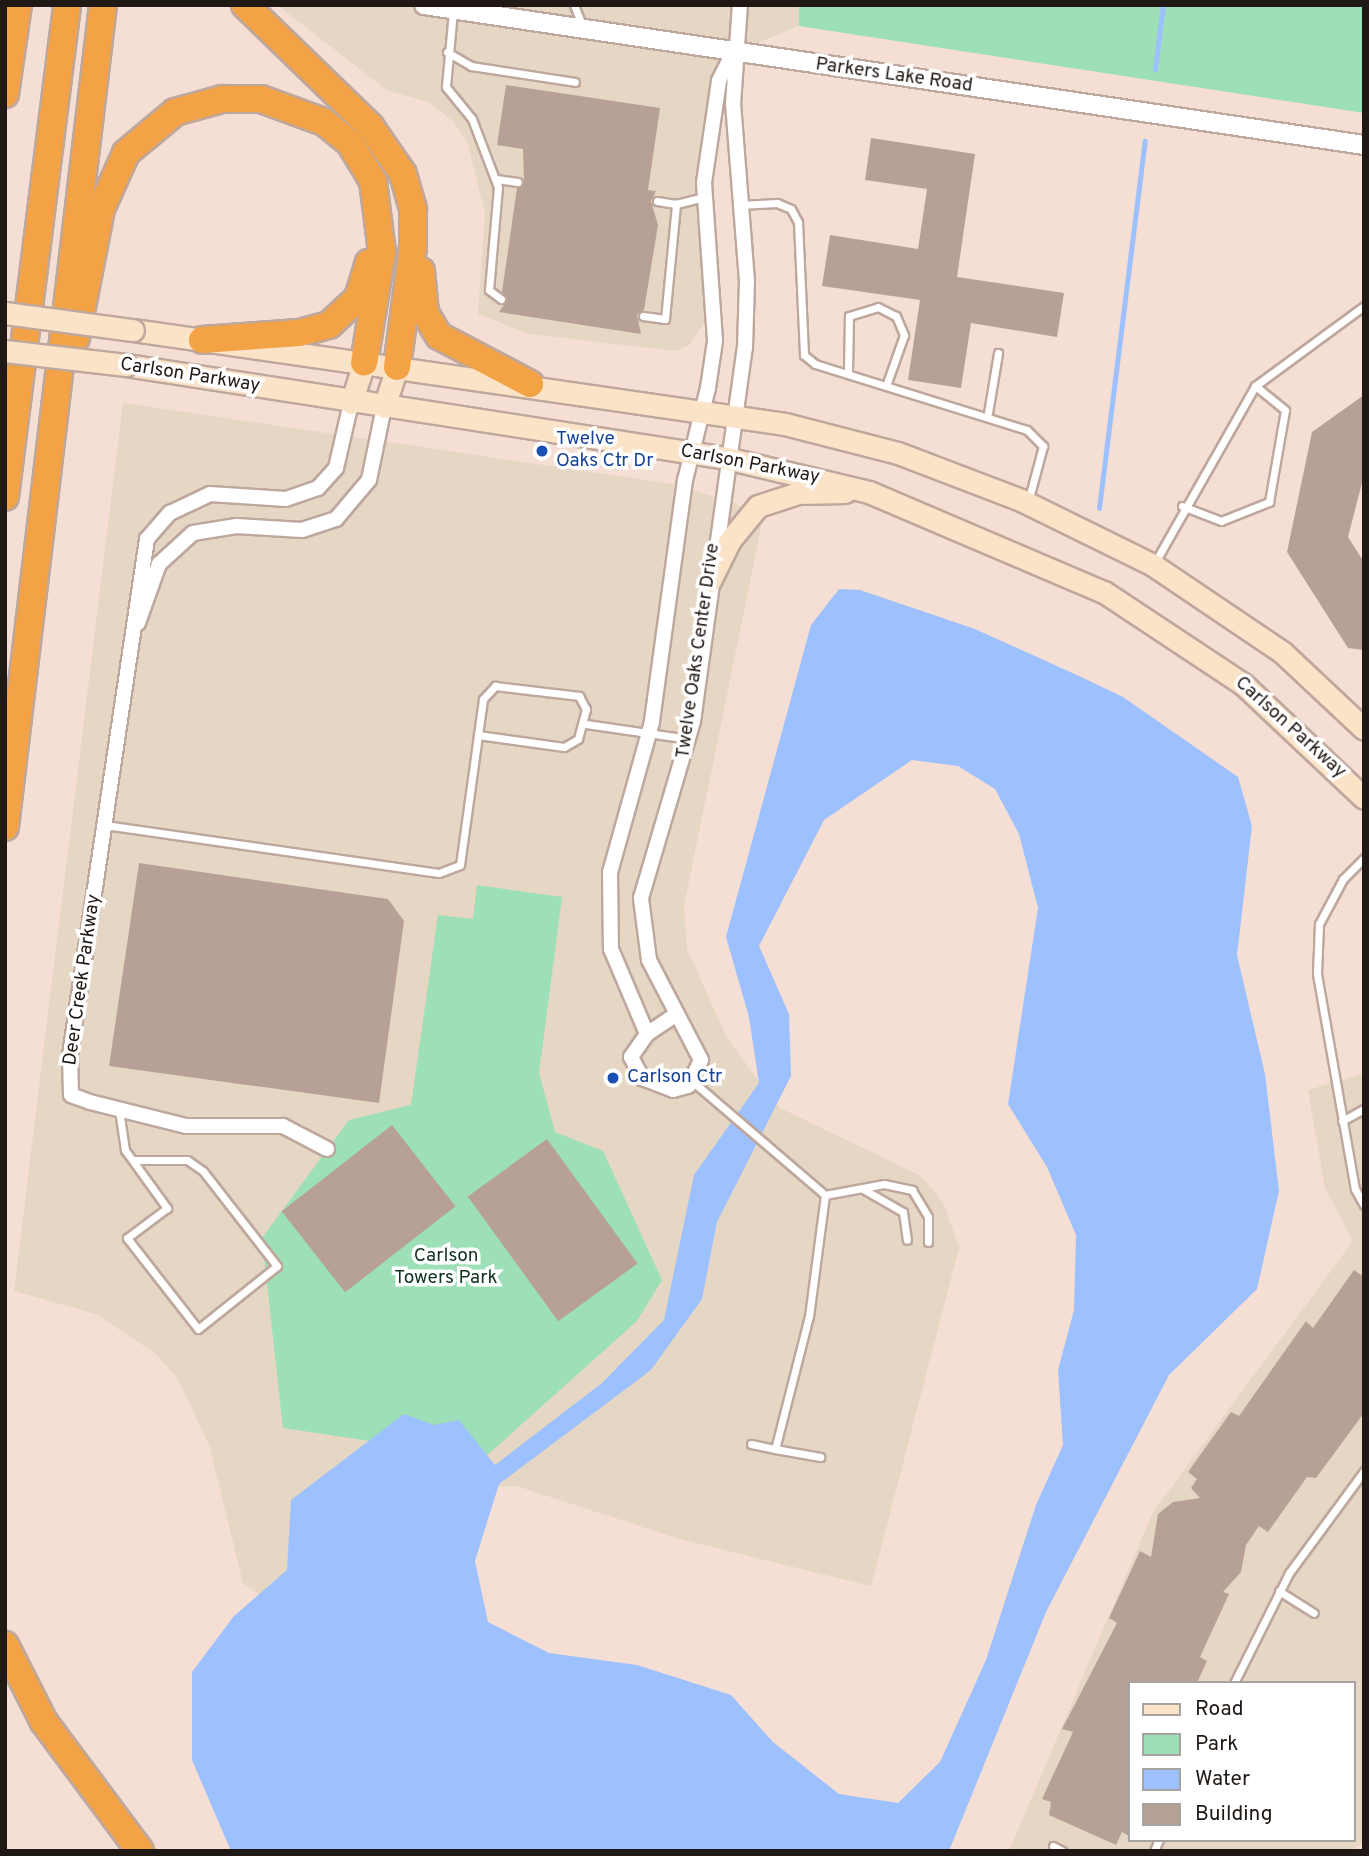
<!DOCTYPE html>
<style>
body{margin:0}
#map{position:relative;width:1369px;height:1856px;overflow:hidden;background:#f5ded3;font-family:Overpass,sans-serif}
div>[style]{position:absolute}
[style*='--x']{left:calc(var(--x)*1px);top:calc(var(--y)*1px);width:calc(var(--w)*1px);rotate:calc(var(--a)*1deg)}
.commercial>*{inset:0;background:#e5d7c4}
.green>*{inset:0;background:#9ddfb7}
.water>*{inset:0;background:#9dc0ff}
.stream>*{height:5px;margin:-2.5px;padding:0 2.5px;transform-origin:2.5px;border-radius:2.5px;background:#9dc0ff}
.building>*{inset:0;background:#b7a197;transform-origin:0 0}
.roads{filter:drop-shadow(2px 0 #bea79d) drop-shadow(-2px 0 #bea79d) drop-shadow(0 2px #bea79d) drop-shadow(0 -2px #bea79d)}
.service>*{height:7px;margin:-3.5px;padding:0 3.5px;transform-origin:3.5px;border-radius:3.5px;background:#fff}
.minor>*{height:14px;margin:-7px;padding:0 7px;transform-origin:7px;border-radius:7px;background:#fff}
.tertiary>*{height:18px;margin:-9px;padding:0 9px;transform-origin:9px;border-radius:9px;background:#fff}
.secondary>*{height:21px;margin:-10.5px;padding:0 10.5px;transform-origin:10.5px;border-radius:10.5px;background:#fbe3c7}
.motorway>*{height:26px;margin:-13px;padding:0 13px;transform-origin:13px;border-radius:13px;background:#f3a345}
.bridges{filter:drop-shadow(2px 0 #bea79d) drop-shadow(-2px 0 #bea79d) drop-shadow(0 2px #bea79d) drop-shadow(0 -2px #bea79d)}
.secondary-bridge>*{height:21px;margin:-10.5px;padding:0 10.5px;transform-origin:10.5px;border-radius:10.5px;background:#fbe3c7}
.dots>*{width:19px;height:19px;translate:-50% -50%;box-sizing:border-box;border:4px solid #fff;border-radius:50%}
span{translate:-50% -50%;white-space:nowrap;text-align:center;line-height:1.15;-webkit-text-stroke:7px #fff;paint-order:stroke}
.street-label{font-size:19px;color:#201814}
.transit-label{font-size:19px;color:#164399}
.left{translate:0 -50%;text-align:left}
.park-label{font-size:19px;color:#10311f}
.frame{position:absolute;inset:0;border:7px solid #201814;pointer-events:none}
.legend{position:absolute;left:1128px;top:1681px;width:228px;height:161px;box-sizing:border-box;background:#fff;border:2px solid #a6a3a1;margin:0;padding:9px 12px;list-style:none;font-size:21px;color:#201814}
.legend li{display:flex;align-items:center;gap:14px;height:35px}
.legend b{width:35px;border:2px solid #a6a3a1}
</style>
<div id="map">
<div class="commercial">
<div style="clip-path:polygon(277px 5px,799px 5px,799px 26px,733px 53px,709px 134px,714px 309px,690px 344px,676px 351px,529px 334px,478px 314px,485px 214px,468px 144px,453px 121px,426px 101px,388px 91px)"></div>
<div style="clip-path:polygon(123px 403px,672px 484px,737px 504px,762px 522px,684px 906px,687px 949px,727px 1038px,778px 1107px,921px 1176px,944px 1204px,959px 1248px,871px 1586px,676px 1538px,517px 1486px,470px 1487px,277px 1607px,243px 1583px,209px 1445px,178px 1379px,156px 1354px,96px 1314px,14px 1291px)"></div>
<div style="clip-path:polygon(evenodd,1364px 1073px,1364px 1841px,1351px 1851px,1009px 1851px,1153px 1512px,1353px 1241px,1325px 1188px,1308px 1090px,1364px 1073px,1129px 1683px,1353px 1683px,1353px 1840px,1129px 1840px,1129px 1683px)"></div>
</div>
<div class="green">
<div style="clip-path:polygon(799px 5px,1364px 5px,1364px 113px,799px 26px)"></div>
<div style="clip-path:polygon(477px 885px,562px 897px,539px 1073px,555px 1132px,603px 1151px,662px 1280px,637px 1321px,484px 1458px,283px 1428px,262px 1238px,349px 1120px,411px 1105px,438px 915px,473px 919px)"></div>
</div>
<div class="water">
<div style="clip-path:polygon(evenodd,839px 589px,860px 590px,975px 629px,1079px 676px,1123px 697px,1238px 777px,1252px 826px,1237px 955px,1265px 1074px,1279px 1191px,1257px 1289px,1169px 1375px,1046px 1612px,949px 1851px,231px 1851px,192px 1760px,192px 1672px,234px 1616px,287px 1570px,291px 1500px,404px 1414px,434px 1425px,459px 1420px,495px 1465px,602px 1383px,664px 1320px,694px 1175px,759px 1083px,749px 1017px,726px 937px,811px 625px,839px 589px,912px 760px,958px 766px,995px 789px,1019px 834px,1038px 908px,1008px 1104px,1047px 1167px,1076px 1235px,1074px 1310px,1058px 1370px,1063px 1445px,1036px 1505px,986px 1660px,940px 1762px,898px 1803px,839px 1794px,773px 1742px,731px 1695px,637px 1665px,549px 1653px,488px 1622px,475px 1561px,499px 1484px,651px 1370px,702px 1299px,717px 1222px,791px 1076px,789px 1014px,759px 946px,824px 820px,912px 760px)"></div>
</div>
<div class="stream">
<div style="--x:1155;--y:69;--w:64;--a:-82.9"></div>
<div style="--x:1099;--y:508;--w:370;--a:-82.9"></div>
</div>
<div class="building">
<div style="clip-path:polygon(506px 85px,660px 108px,648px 190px,656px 191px,651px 201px,658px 225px,644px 310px,637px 315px,641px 334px,499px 312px,507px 300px,502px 292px,517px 188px,524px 182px,523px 149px,497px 145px)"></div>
<div style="clip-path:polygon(871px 138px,975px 154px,957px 277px,1064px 293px,1057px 337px,971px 323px,961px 388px,908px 380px,920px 300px,822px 286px,830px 235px,918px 249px,927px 189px,865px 180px)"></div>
<div style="clip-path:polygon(1364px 395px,1364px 475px,1348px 537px,1364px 562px,1364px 650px,1348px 648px,1287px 552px,1312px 432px)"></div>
<div style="clip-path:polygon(139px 863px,388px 899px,404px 921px,379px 1103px,109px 1066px)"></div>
<div style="left:392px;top:1125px;width:103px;height:140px;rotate:52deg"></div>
<div style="left:547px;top:1139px;width:154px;height:98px;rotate:54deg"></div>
<div style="clip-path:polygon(1354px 1270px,1364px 1277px,1364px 1413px,1316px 1478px,1307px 1477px,1268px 1532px,1259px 1526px,1246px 1545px,1241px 1572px,1223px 1592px,1229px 1594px,1200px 1657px,1207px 1661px,1197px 1683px,1129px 1683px,1129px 1836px,1122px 1832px,1116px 1845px,1049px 1815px,1051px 1802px,1042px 1799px,1073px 1732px,1062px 1729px,1117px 1623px,1109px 1618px,1140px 1551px,1151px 1557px,1158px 1514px,1173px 1502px,1200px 1498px,1191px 1488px,1197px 1479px,1188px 1472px,1231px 1412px,1239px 1416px,1306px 1321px,1313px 1328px)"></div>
</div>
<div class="roads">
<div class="service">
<div style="--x:574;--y:5;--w:24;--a:68"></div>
<div style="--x:453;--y:11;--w:76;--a:95.3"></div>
<div style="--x:446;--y:87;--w:41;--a:50.9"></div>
<div style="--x:472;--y:119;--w:73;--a:69.1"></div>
<div style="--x:498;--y:187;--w:103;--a:95"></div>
<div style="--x:489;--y:290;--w:15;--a:37"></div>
<div style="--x:447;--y:52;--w:28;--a:30"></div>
<div style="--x:471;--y:66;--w:105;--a:8.7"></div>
<div style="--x:496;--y:179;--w:22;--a:8"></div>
<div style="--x:657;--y:201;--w:19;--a:9"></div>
<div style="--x:739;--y:205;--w:38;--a:-3"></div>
<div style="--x:777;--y:203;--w:15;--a:23"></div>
<div style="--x:791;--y:209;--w:15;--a:62"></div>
<div style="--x:798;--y:222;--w:133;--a:87.4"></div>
<div style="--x:804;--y:355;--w:14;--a:39"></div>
<div style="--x:815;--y:364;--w:222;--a:17.3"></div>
<div style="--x:1027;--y:430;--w:23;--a:45"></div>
<div style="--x:1043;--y:446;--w:58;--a:105"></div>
<div style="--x:643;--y:316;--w:22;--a:8"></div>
<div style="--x:665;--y:319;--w:116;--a:-84.5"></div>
<div style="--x:676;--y:204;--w:29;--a:-14"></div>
<div style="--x:848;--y:372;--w:56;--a:-89"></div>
<div style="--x:849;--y:316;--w:30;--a:-17"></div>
<div style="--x:878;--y:307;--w:20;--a:27"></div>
<div style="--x:896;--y:316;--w:21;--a:67"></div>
<div style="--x:904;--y:335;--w:51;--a:109.5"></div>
<div style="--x:988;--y:413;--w:61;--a:-80.5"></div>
<div style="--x:1182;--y:506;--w:42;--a:21"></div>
<div style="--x:1221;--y:521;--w:52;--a:-21.6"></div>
<div style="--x:1269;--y:502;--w:93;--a:-80.1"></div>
<div style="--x:1285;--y:410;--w:38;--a:-141"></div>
<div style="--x:1154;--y:564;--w:205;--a:-60.4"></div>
<div style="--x:1255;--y:386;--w:135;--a:-36.3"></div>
<div style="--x:586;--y:724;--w:104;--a:8.3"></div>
<div style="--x:105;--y:825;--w:337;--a:8.2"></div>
<div style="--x:439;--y:873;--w:22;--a:-21"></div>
<div style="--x:460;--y:865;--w:131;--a:-82.1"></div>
<div style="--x:478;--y:735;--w:36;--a:-82"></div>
<div style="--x:483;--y:699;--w:18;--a:-47"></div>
<div style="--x:495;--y:686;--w:85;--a:6.8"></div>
<div style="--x:579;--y:696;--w:15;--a:62"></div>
<div style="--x:586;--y:709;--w:31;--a:105"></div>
<div style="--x:578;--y:739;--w:16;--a:150"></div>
<div style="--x:564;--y:747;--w:87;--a:-172.1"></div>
<div style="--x:1364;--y:858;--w:30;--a:135"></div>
<div style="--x:1343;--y:879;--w:51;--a:118.1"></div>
<div style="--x:1319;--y:924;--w:50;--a:92.3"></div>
<div style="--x:1317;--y:974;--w:218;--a:80"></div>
<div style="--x:1355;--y:1189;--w:18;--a:61"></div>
<div style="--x:692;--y:1081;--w:175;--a:40.6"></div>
<div style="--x:825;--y:1195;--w:122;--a:97.5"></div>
<div style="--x:809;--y:1316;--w:137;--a:104.3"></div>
<div style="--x:775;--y:1449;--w:46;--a:10.1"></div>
<div style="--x:119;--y:1110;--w:40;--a:81.5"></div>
<div style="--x:125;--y:1150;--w:72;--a:54.1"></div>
<div style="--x:167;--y:1208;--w:50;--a:143.1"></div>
<div style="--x:127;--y:1238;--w:115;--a:52"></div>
<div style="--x:198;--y:1329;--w:101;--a:-38.6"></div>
<div style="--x:277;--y:1266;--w:120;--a:-127.9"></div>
<div style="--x:203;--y:1171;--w:19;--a:-145"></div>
<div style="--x:187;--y:1160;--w:54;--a:180"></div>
<div style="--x:1342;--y:1121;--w:25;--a:-29"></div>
<div style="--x:863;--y:1189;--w:46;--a:29.9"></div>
<div style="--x:903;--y:1212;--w:28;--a:82"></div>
<div style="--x:825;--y:1195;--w:60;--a:-10.6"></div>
<div style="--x:884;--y:1184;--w:29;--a:12"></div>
<div style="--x:912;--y:1190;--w:31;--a:59"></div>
<div style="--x:928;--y:1217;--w:25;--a:90"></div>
<div style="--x:751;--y:1444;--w:25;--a:12"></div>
<div style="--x:1279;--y:1591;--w:41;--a:32.2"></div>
<div style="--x:1234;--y:1683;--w:123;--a:-63.4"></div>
<div style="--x:1289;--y:1573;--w:127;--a:-53.7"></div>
<div style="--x:1053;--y:1846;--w:11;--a:27"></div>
<div style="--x:1154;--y:1851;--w:12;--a:-66"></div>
</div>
<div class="minor">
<div style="--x:733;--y:53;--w:31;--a:117"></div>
<div style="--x:719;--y:81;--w:103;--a:98.4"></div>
<div style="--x:704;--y:183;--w:158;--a:86"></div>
<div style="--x:715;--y:341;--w:48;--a:98.5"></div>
<div style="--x:708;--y:388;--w:95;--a:104"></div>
<div style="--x:685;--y:480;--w:244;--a:97.8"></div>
<div style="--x:652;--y:722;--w:156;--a:105.6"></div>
<div style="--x:610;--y:872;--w:77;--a:89.3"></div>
<div style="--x:611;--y:949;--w:92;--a:67"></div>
<div style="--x:647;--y:1034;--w:28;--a:125"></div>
<div style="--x:631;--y:1057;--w:24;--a:62"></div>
<div style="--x:642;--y:1078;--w:33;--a:21"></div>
<div style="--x:673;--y:1090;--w:16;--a:-15"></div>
<div style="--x:688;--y:1086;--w:29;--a:-63"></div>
<div style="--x:701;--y:1060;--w:113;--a:-117.5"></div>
<div style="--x:649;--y:960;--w:63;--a:-97.4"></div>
<div style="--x:641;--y:898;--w:184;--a:-73.6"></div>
<div style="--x:693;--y:721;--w:377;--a:-82.1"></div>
<div style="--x:745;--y:348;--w:67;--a:-88.3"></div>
<div style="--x:747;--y:281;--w:178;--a:-94.5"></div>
<div style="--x:733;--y:104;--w:99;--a:-86"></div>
<div style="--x:138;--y:623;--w:63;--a:-70.4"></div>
<div style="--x:159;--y:564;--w:46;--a:-42.4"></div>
<div style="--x:193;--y:533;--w:44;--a:-9.2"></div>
<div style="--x:236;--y:526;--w:66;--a:3.5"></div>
<div style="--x:302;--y:530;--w:36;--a:-18"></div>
<div style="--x:336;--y:519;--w:51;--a:-49.8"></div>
<div style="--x:369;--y:480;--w:75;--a:-78.4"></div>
<div style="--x:647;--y:1034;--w:32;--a:-34"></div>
<div style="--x:327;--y:1149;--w:50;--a:-152.4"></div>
<div style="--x:283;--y:1126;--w:97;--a:180"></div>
<div style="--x:186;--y:1126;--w:99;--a:-166"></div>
<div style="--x:90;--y:1102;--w:20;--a:-160"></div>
<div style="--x:71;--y:1095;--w:40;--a:-91.4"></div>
<div style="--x:70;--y:1055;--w:522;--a:-81.51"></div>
<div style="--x:147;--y:539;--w:35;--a:-49"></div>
<div style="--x:170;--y:513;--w:44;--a:-25.4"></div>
<div style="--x:210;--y:494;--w:76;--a:3.8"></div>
<div style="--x:286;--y:499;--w:34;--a:-19"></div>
<div style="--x:318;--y:488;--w:27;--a:-48"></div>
<div style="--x:336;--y:468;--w:67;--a:-77"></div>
</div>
<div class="tertiary">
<div style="--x:424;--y:5;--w:950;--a:8.47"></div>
</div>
<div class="secondary">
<div style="--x:133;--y:330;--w:659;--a:8.2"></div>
<div style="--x:785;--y:424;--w:117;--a:14.4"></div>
<div style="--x:898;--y:453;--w:132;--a:20.9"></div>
<div style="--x:1021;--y:500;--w:147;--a:26.2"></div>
<div style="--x:1153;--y:565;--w:156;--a:34"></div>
<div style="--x:1282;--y:652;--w:112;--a:43.2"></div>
<div style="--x:126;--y:365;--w:607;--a:8.81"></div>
<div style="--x:726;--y:458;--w:147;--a:13.4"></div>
<div style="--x:869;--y:492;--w:255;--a:23.1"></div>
<div style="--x:1104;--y:592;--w:167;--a:33.5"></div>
<div style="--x:1243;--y:684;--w:166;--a:43.3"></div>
<div style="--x:351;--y:403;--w:42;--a:-72"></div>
<div style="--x:384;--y:407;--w:42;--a:-72"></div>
<div style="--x:710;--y:581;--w:46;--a:-64"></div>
<div style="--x:730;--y:540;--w:44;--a:-50.5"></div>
<div style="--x:758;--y:506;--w:42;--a:-18"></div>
<div style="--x:798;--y:493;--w:47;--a:-1.2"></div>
</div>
<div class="motorway">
<div style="--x:245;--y:5;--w:174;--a:44.1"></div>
<div style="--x:370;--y:126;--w:58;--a:55.5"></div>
<div style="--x:403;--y:174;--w:37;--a:74"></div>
<div style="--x:413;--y:210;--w:37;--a:90"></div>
<div style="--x:413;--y:247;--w:121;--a:97.6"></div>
<div style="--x:5;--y:94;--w:90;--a:-81.7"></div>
<div style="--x:421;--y:271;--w:42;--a:84.6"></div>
<div style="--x:425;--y:313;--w:27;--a:59"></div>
<div style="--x:439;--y:336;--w:103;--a:27.8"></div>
<div style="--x:76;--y:338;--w:131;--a:-79"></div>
<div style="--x:101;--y:209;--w:61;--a:-65.9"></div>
<div style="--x:126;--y:153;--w:64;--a:-39.9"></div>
<div style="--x:175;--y:112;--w:49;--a:-15.5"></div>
<div style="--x:222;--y:99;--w:39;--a:0"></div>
<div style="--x:261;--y:99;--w:67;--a:20.1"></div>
<div style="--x:324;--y:122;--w:33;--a:39"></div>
<div style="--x:350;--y:143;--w:44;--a:58.8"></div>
<div style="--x:373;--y:181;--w:72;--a:82.8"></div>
<div style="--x:382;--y:252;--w:112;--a:99.2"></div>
<div style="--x:202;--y:340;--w:97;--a:-4.1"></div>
<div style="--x:299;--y:333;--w:31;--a:-15"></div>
<div style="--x:329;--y:325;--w:40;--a:-43"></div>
<div style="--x:358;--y:298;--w:37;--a:-73"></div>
<div style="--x:5;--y:497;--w:496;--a:-82.8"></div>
<div style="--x:5;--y:827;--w:828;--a:-83.2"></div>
<div style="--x:5;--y:1645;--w:86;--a:63.1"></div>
<div style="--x:44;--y:1722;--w:161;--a:53.3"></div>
</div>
</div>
<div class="bridges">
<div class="secondary-bridge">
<div style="--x:5;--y:313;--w:129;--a:7.6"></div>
<div style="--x:5;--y:351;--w:122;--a:6.6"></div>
</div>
</div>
<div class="dots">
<div style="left:542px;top:451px;background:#1a4fb4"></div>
<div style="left:613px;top:1078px;background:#1a4fb4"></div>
</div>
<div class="street-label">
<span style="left:894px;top:76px;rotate:8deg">Parkers Lake Road</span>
<span style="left:190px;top:376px;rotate:9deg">Carlson Parkway</span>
<span style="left:750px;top:465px;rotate:11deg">Carlson Parkway</span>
<span style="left:699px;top:651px;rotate:-82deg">Twelve Oaks Center Drive</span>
<span style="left:1290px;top:728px;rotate:42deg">Carlson Parkway</span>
<span style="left:83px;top:980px;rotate:-82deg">Deer Creek Parkway</span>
</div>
<div class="transit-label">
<span class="left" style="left:556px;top:451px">Twelve<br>Oaks Ctr Dr</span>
<span class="left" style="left:627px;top:1078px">Carlson Ctr</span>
</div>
<div class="park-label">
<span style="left:446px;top:1268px">Carlson<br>Towers Park</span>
</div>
<div class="frame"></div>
<ul class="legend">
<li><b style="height:9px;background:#fbe3c7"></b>Road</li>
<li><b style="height:19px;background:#9ddfb7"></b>Park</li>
<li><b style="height:19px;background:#9dc0ff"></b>Water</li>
<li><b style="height:19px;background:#b7a197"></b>Building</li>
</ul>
</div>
